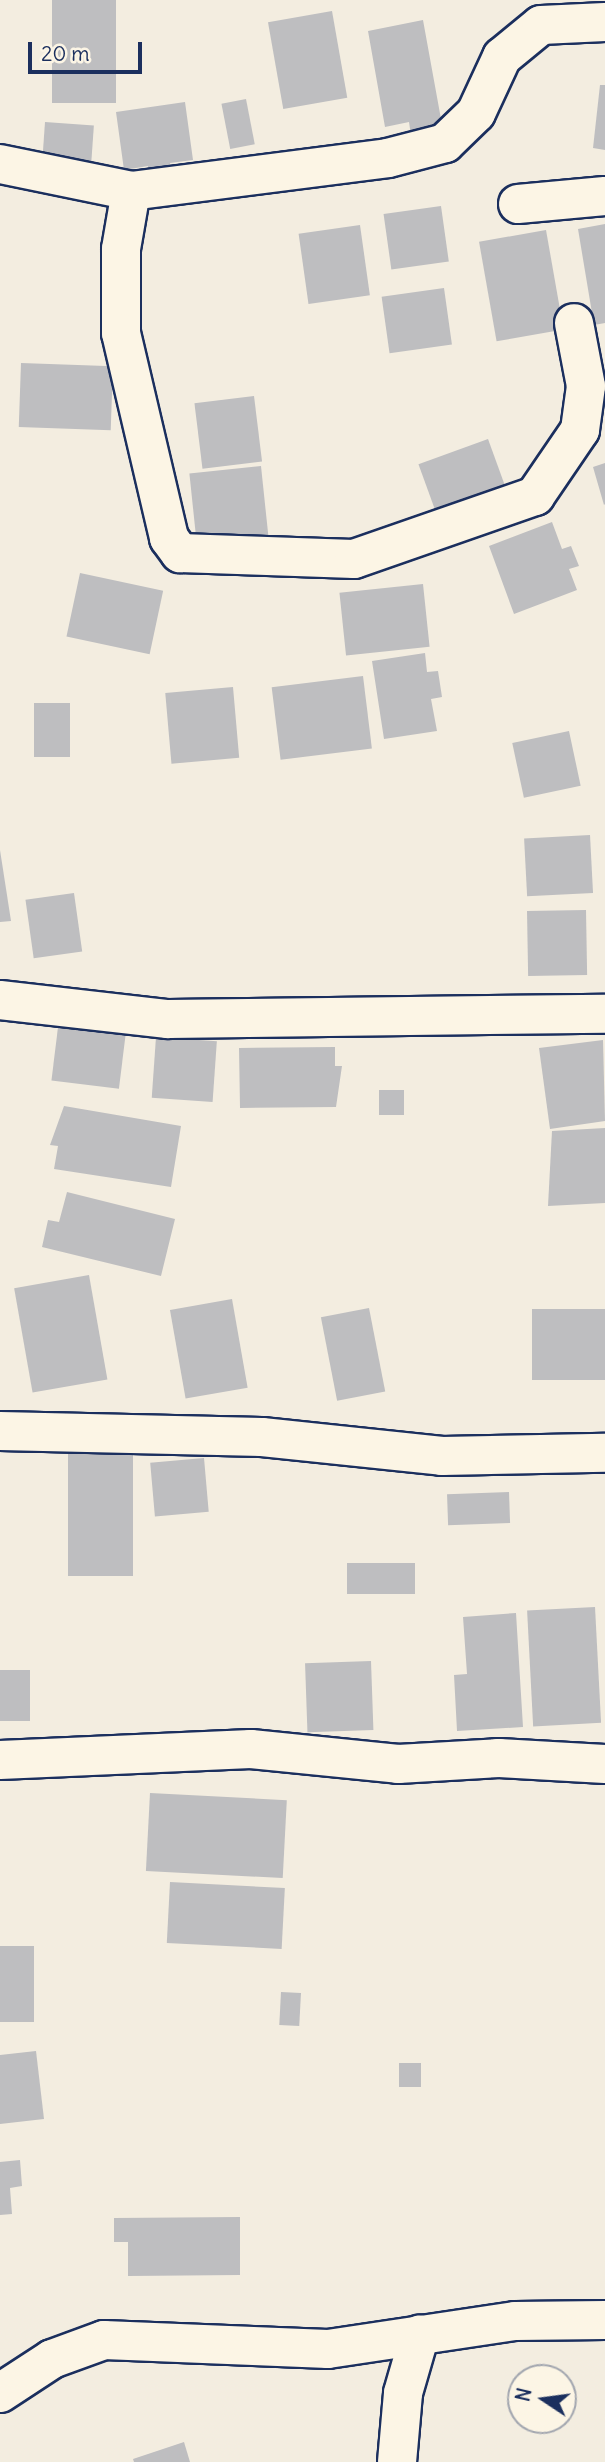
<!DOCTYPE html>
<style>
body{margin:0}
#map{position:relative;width:605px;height:2462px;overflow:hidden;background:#f3ede0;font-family:Delius,sans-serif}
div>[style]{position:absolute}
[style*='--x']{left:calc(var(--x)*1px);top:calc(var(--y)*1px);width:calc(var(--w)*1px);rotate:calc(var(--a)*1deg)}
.building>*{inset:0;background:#bebec0;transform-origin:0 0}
.roads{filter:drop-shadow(2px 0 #1b2f5e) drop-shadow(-2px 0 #1b2f5e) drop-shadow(0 2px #1b2f5e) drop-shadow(0 -2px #1b2f5e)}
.minor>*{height:38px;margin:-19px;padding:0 19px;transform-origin:19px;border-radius:19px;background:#fcf5e5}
span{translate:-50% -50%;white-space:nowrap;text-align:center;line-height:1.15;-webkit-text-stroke:7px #fcf5e5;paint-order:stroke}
.north{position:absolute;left:507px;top:2364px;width:70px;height:70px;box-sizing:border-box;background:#fcf5e5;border:2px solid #a2a6af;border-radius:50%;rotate:283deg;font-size:19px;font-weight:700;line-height:28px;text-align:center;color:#1b2f5e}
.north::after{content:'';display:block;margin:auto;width:24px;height:32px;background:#1b2f5e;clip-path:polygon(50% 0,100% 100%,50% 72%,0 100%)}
.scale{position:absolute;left:28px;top:42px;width:114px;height:32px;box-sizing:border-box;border:4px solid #1b2f5e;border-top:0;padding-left:9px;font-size:21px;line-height:24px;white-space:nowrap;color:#1b2f5e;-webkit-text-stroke:5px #fcf5e5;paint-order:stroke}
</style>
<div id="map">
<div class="building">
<div style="left:52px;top:0;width:64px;height:103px"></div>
<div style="left:332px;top:11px;width:88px;height:65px;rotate:80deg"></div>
<div style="clip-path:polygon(423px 20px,443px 130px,411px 136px,409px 122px,385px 127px,368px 31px)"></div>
<div style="clip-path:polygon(600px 85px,605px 85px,605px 150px,593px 148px)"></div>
<div style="left:246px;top:99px;width:46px;height:25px;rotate:79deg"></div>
<div style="clip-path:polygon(185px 102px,193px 160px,170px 163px,172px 174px,150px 178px,148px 166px,124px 170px,116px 112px)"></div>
<div style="left:45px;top:122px;width:49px;height:40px;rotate:4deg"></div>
<div style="left:441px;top:206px;width:56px;height:58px;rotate:82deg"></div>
<div style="clip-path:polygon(605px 224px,605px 323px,594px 325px,578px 229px)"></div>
<div style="left:360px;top:225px;width:71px;height:62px;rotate:82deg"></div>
<div style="left:546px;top:230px;width:101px;height:68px;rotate:80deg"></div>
<div style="left:444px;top:288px;width:57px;height:63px;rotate:82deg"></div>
<div style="left:21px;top:363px;width:92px;height:64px;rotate:2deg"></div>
<div style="left:254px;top:396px;width:66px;height:60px;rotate:83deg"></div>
<div style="left:488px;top:439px;width:55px;height:74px;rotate:70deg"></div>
<div style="clip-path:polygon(605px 463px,605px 504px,604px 505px,593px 467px)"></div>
<div style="left:261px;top:466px;width:72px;height:72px;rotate:84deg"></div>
<div style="clip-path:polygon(552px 522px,562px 549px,571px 546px,579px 566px,569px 569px,577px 590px,514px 614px,489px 546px)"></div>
<div style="left:80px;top:573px;width:85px;height:65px;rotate:12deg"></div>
<div style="left:423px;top:584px;width:63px;height:84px;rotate:84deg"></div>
<div style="clip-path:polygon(425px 653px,427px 672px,438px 671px,442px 697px,431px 699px,437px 731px,384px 739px,372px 661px)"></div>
<div style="left:363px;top:676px;width:73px;height:92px;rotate:83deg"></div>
<div style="left:233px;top:687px;width:71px;height:68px;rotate:85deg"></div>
<div style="left:34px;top:703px;width:36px;height:54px"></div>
<div style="left:569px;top:731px;width:56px;height:58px;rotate:78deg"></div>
<div style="left:590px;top:835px;width:58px;height:66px;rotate:87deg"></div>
<div style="clip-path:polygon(0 850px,11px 921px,0 922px)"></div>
<div style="left:74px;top:893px;width:59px;height:49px;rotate:82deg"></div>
<div style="left:586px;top:910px;width:65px;height:59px;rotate:89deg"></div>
<div style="left:59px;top:1019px;width:68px;height:62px;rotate:7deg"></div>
<div style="left:156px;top:1037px;width:61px;height:61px;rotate:4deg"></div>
<div style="clip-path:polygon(603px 1040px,605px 1121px,550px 1129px,539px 1048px)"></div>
<div style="clip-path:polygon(335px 1047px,335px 1066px,342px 1066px,336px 1107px,240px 1108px,239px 1048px)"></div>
<div style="left:404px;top:1090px;width:25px;height:25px;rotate:90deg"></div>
<div style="clip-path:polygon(64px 1106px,181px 1126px,171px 1187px,54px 1169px,58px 1146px,50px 1145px)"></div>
<div style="clip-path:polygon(605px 1128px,605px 1203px,548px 1206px,552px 1131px)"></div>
<div style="clip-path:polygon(67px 1192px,175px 1219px,161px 1276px,42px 1247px,48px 1220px,59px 1222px)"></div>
<div style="left:89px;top:1275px;width:106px;height:76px;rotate:80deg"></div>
<div style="left:232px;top:1299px;width:90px;height:63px;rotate:80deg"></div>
<div style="left:369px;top:1308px;width:85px;height:49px;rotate:79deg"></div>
<div style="left:605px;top:1309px;width:71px;height:73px;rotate:90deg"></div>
<div style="left:133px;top:1450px;width:126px;height:65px;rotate:90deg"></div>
<div style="left:204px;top:1458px;width:54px;height:54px;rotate:85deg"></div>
<div style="left:509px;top:1492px;width:31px;height:62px;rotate:88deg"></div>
<div style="left:347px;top:1563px;width:68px;height:31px"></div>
<div style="left:595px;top:1607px;width:116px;height:68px;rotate:87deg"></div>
<div style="clip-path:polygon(516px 1613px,523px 1727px,457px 1731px,454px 1675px,467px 1674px,463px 1617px)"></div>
<div style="left:371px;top:1661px;width:69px;height:66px;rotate:88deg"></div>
<div style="left:0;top:1670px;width:30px;height:51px"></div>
<div style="left:150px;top:1793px;width:137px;height:78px;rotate:3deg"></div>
<div style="left:170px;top:1882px;width:115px;height:61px;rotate:3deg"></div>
<div style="left:0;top:1946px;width:34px;height:76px"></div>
<div style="left:281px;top:1992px;width:20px;height:33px;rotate:3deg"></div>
<div style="clip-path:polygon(36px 2051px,44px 2119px,0 2124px,0 2055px)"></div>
<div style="left:399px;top:2063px;width:22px;height:24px"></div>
<div style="clip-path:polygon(20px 2160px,22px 2186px,10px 2188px,12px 2214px,0 2215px,0 2162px)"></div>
<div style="clip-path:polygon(240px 2217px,240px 2275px,128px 2276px,128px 2242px,114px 2242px,114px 2218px)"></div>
<div style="clip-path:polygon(184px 2442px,190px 2462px,134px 2462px,133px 2459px)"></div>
</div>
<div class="roads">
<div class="minor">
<div style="--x:0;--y:164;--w:134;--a:11.6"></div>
<div style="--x:131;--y:191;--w:259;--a:-7.3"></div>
<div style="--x:388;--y:158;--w:59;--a:-14.7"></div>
<div style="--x:445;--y:143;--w:43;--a:-44.1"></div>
<div style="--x:476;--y:113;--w:62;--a:-65.1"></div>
<div style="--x:502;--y:57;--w:50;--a:-39.4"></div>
<div style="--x:541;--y:25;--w:64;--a:-2.7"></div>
<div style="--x:131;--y:191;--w:59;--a:99.8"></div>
<div style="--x:121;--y:249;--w:84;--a:90"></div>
<div style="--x:121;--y:333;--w:211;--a:76.8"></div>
<div style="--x:169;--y:538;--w:19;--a:54"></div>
<div style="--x:180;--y:553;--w:174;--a:2"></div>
<div style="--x:354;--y:559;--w:192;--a:-19.2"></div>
<div style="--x:535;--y:496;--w:80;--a:-55.7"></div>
<div style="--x:580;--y:430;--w:44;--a:-82.2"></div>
<div style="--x:586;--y:386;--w:64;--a:-100.8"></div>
<div style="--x:518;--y:204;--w:87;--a:-5.3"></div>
<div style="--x:0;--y:1000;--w:169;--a:6.5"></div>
<div style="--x:168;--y:1019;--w:437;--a:-0.7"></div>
<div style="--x:0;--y:1431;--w:262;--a:1.3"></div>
<div style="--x:262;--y:1437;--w:181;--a:6"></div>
<div style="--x:442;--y:1456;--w:163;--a:-1.1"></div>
<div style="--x:0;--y:1760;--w:251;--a:-2.5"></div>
<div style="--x:251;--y:1749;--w:148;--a:5.8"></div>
<div style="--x:398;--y:1764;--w:101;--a:-3.4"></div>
<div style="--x:499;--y:1758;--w:106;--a:3.2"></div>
<div style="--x:0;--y:2393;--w:62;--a:-33.2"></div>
<div style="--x:52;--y:2359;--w:55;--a:-20.1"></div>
<div style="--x:104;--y:2340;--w:224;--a:2.3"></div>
<div style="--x:328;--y:2349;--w:189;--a:-8.5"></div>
<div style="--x:515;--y:2321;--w:90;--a:-0.6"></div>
<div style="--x:397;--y:2462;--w:69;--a:-85"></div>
<div style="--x:403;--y:2393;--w:61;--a:-73.9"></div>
</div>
</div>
<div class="north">N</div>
<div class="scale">20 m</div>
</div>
